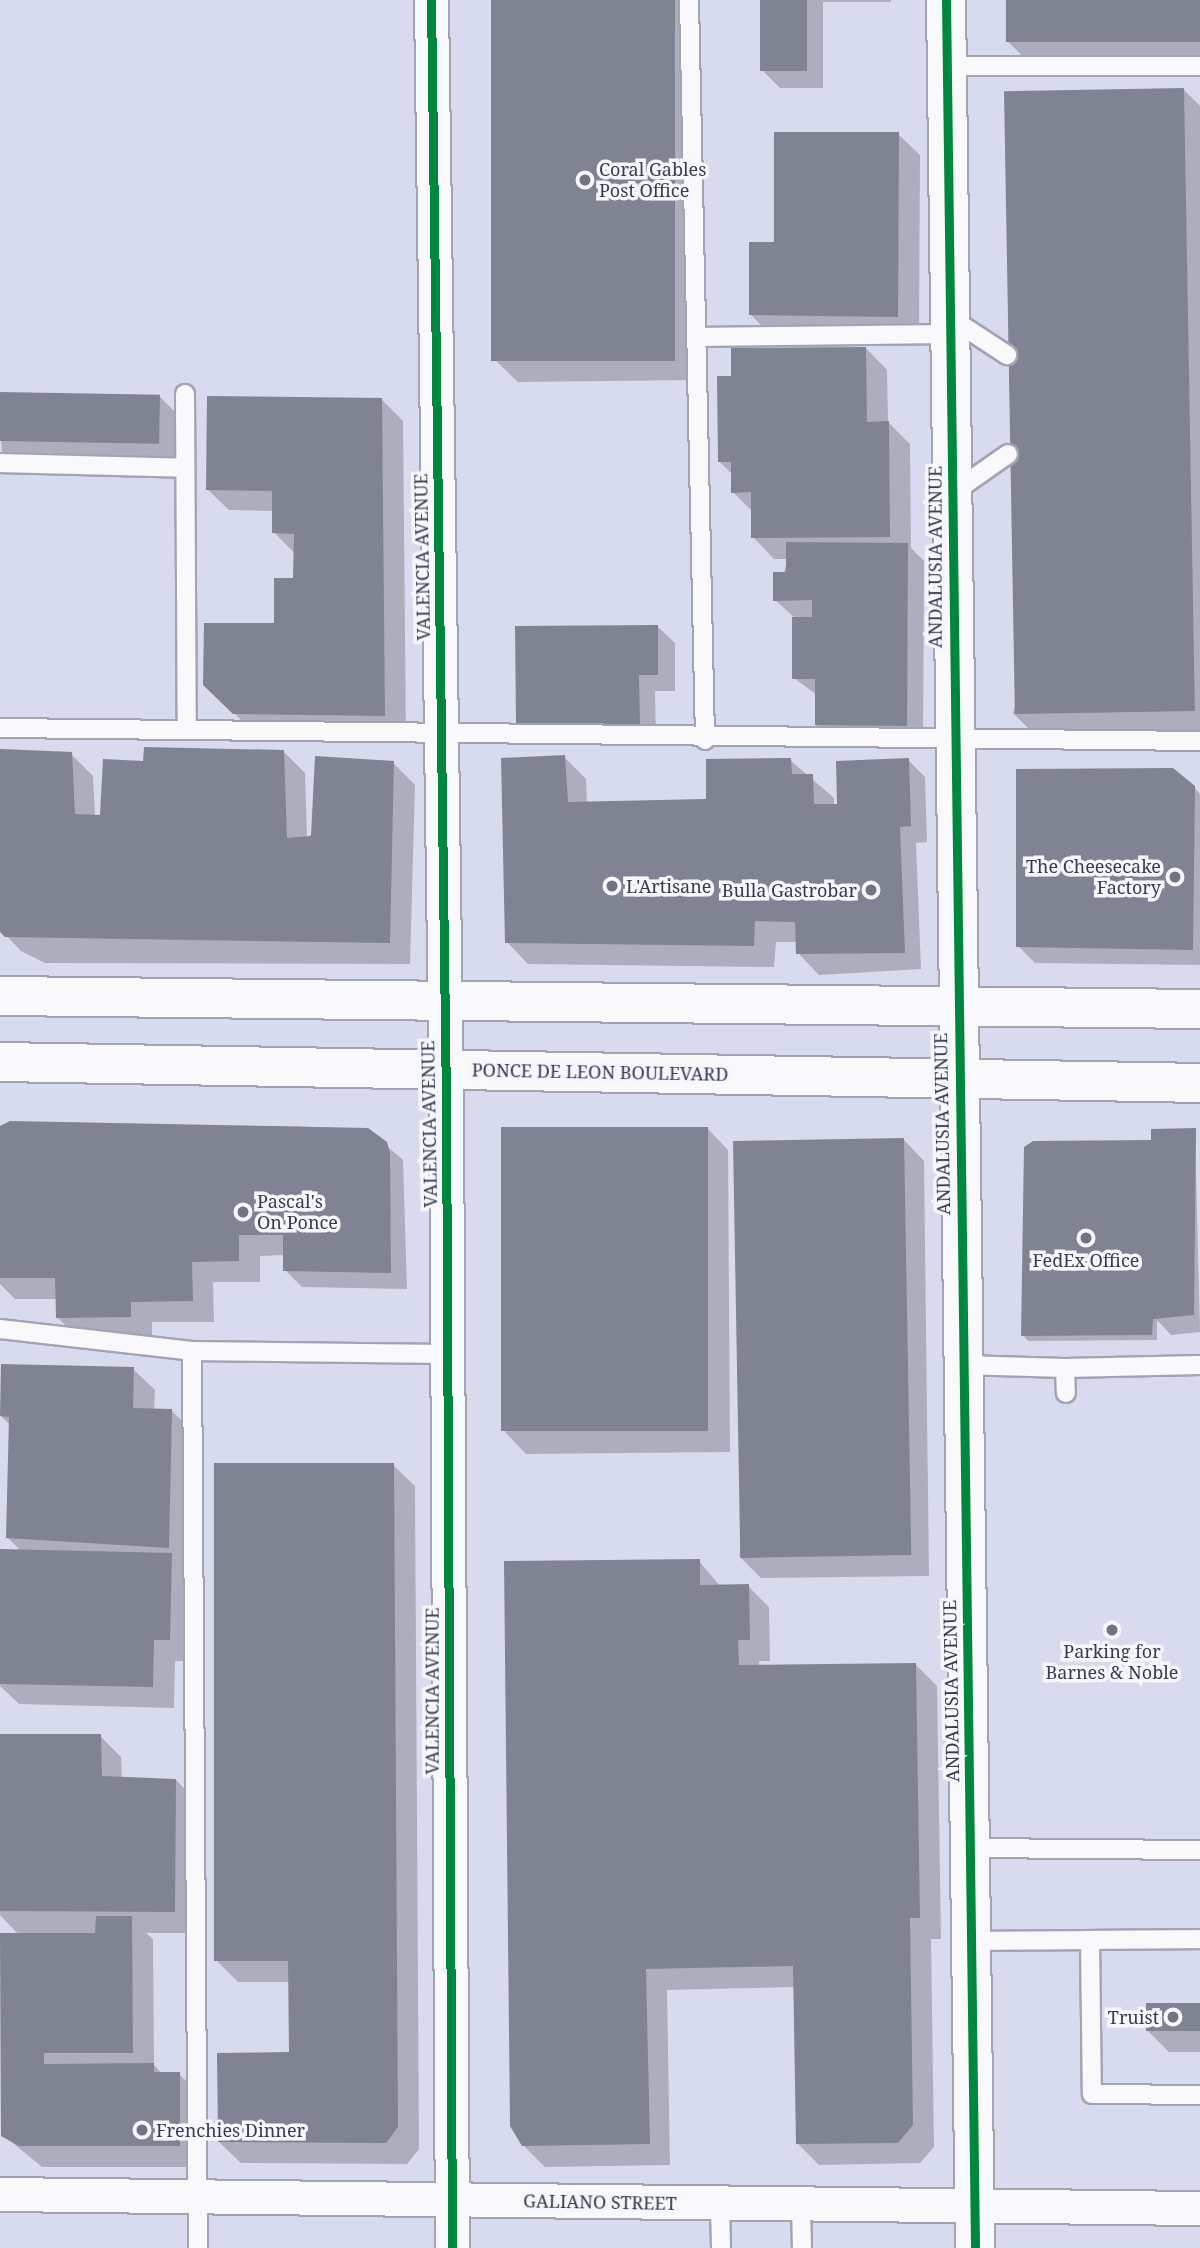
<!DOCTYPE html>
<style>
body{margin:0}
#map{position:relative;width:1200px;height:2248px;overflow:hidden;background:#d8daee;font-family:"Noto Serif",serif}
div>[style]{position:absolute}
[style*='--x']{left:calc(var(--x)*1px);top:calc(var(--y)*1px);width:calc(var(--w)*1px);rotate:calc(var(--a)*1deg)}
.shadow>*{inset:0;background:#0003}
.building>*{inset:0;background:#7f8392;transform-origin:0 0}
.roads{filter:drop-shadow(2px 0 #a2a4b3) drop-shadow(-2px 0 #a2a4b3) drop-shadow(0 2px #a2a4b3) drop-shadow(0 -2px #a2a4b3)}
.lane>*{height:18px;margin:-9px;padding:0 9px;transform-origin:9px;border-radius:9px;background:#f9f9fc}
.street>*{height:33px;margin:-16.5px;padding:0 16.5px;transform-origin:16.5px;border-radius:16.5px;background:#f9f9fc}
.secondary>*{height:38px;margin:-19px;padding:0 19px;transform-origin:19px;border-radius:19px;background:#f9f9fc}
.cycleway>*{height:9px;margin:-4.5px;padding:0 4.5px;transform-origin:4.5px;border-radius:4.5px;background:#00873e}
.dots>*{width:19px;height:19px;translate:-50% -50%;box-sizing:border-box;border:4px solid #f5f6fe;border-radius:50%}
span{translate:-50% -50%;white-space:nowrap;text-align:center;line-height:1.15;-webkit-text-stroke:7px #f5f6fe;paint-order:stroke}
.poi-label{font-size:18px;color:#393b4a}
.left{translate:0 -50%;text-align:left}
.right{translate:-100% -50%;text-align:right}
.street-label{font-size:18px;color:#393b4a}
</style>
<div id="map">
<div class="shadow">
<div style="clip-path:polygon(492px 0,696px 0,700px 380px,518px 382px,496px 361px)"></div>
<div style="clip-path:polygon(762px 0,891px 0,891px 2px,823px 2px,823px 88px,780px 88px,763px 71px)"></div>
<div style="clip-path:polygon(1007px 0,1200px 0,1200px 66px,1030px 63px,1008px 42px)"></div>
<div style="clip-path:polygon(1183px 89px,1200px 106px,1200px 732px,1035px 735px,1013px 713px)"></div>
<div style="clip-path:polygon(898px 134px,920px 155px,919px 337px,772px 336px,751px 315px,776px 244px)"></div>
<div style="clip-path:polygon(866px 348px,887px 370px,888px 422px,910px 444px,911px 548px,924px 561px,923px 742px,833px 741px,816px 725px,817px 695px,794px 678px,794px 617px,775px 600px,788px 559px,774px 559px,753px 537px,753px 512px,733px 492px,733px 475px,720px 462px,733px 377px)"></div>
<div style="clip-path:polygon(0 394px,159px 396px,176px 413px,175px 458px,2px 457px)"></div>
<div style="clip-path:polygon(382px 400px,403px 421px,406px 737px,256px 735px,205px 684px,276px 624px,295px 580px,295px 554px,274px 532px,274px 511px,229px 510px,207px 489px)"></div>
<div style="clip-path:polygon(658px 627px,675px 643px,675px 691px,655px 691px,656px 740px,535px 741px,518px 724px)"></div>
<div style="clip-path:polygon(0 750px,71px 754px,93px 776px,95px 816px,101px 817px,145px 763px,283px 751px,305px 773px,307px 838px,393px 763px,415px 785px,410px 964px,45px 963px,21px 951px,0 929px)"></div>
<div style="clip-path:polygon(564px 757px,586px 779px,587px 804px,707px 801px,790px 760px,834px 798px,834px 806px,908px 760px,925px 777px,927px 842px,916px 843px,921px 969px,819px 975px,798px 953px,798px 942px,776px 942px,774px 967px,528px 964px,507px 942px)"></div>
<div style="clip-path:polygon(1194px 787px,1200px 794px,1200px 965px,1035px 963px,1018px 946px)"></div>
<div style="clip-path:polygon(282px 1126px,367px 1129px,403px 1160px,407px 1289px,302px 1287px,285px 1270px,285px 1255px,260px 1256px,260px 1282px,213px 1282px,214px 1322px,152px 1322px,152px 1338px,79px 1339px,57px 1317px,57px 1299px,15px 1299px,0 1284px,0 1128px)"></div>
<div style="clip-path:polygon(707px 1128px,728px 1150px,730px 1452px,526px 1454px,505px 1432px)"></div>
<div style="clip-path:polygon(1195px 1130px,1200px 1332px,1171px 1335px,1157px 1320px,1157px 1340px,1028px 1341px,1023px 1335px)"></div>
<div style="clip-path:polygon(903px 1139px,924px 1161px,929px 1576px,761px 1578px,739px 1556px)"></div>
<div style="clip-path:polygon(133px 1369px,155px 1390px,154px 1410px,171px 1410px,193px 1432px,185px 1569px,192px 1576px,191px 1661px,175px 1661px,174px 1708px,19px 1704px,0 1686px,0 1551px,22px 1552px,7px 1537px,10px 1425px,1px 1416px)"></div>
<div style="clip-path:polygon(393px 1465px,415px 1486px,419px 2149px,407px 2164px,241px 2163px,219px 2142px,291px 2054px,290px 1982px,238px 1982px,216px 1960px)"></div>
<div style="clip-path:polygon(699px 1561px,720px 1586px,748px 1586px,769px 1607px,770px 1661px,759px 1661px,759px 1667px,916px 1665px,937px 1686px,941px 1939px,931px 1939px,934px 2147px,920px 2163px,819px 2165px,798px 2144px,795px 1987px,667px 1990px,670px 2165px,545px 2167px,523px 2145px)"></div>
<div style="clip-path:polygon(0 1736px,100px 1736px,121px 1757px,122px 1778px,176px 1780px,197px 1802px,196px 1933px,146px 1933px,153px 1939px,154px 2065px,162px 2074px,179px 2074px,201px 2095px,201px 2167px,42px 2167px,3px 2135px,19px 1935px,0 1915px)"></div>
<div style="clip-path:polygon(1200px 2005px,1200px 2052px,1169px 2052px,1147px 2030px)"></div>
</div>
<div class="building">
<div style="left:491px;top:0;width:184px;height:361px"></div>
<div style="left:760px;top:0;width:47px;height:71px"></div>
<div style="left:1006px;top:0;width:194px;height:42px"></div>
<div style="left:1184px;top:88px;width:623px;height:180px;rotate:89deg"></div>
<div style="clip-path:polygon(774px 132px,899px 132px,898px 317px,749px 315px,749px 242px,774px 242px)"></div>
<div style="clip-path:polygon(866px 347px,867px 422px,889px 421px,890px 537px,751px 538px,751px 492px,731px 493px,731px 462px,718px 462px,717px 376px,731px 376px,731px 348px)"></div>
<div style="left:0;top:392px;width:160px;height:49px;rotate:1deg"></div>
<div style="clip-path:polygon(207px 396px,382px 398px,385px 716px,233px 714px,203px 685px,204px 623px,274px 623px,274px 578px,293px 578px,294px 534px,272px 533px,272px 491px,206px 490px)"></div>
<div style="clip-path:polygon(786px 542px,908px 543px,907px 726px,815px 725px,815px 679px,792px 679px,792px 617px,812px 617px,812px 600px,773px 601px,773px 572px,786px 572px)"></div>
<div style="clip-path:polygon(658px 625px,658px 675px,639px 675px,640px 724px,516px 725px,515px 626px)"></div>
<div style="clip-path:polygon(144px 747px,284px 750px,287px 838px,311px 836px,315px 756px,394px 761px,390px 943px,5px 937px,0 932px,0 749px,72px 752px,75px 814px,100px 815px,103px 759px,143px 761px)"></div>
<div style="clip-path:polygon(565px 755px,568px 802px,706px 799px,706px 759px,791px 758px,792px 774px,813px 774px,814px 804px,837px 804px,836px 761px,909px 758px,911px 826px,900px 827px,905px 953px,796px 954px,795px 922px,755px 921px,754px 946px,505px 943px,501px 758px)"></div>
<div style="clip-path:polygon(1173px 768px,1195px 786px,1193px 950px,1016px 947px,1016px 769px)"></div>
<div style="clip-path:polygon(10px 1121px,368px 1128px,387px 1142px,390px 1153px,391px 1273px,283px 1271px,283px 1235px,239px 1235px,239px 1261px,192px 1262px,193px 1301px,131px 1302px,131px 1317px,56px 1318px,55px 1278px,0 1278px,0 1126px)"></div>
<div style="left:708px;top:1127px;width:304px;height:207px;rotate:90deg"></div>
<div style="clip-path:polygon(1196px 1128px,1194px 1315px,1153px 1319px,1152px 1335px,1021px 1336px,1024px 1147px,1033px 1141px,1151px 1140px,1151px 1129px)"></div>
<div style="left:904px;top:1138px;width:417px;height:171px;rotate:89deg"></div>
<div style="clip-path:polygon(1px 1364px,134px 1367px,133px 1408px,172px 1409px,169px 1548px,6px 1538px,9px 1417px,0 1416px)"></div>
<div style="clip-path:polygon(214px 1463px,394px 1463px,398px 2127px,386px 2143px,218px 2142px,217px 2053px,289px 2052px,288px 1961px,214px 1961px)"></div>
<div style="clip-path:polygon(0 1549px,172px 1553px,170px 1640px,154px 1640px,153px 1687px,0 1684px)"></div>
<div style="clip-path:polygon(700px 1559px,700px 1585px,749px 1584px,750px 1640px,738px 1640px,739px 1665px,916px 1663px,920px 1918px,910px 1918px,913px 2125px,898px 2143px,796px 2144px,793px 1966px,646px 1969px,650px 2144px,522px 2146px,510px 2126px,504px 1561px)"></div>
<div style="clip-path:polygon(0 1734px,101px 1734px,102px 1776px,176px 1779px,175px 1912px,0 1911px)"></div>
<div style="clip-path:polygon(96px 1916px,132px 1916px,133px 2053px,44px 2053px,44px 2064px,154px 2063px,154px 2072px,180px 2072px,180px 2146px,19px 2146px,1px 2136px,0 1933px,95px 1933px)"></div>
<div style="left:1146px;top:2003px;width:54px;height:28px"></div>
</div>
<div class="roads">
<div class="lane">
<div style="--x:689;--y:0;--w:740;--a:88.76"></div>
<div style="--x:947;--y:66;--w:253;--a:0"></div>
<div style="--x:952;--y:319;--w:66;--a:33.2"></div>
<div style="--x:696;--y:337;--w:252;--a:-0.7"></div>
<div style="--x:185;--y:394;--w:336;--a:89.7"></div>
<div style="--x:0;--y:463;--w:185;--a:1.5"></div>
<div style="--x:954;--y:492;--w:66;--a:-35.1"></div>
<div style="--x:0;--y:728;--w:1200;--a:0.62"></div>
<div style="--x:0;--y:1329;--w:193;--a:6.5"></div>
<div style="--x:192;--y:1351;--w:254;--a:0.7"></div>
<div style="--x:192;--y:1351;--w:897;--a:89.62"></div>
<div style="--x:962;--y:1365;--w:103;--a:1.7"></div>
<div style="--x:1065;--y:1368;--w:25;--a:88"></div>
<div style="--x:1065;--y:1368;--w:135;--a:-1.3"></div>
<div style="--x:970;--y:1848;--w:230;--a:0.5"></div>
<div style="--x:1200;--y:1939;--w:110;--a:179.5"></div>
<div style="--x:1090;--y:1940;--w:154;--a:89.3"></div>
<div style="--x:1092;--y:2094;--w:108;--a:0.5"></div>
<div style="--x:971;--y:1941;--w:119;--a:-0.5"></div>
<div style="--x:720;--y:2204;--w:44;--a:88.7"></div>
<div style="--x:801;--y:2205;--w:43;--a:88.7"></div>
</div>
<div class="street">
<div style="--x:431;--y:0;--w:1106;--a:89.22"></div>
<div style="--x:446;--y:1106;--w:1142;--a:89.7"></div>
<div style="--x:0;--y:2194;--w:1200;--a:0.67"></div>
</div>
<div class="secondary">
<div style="--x:946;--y:0;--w:2248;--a:89.26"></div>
<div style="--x:0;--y:996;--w:1200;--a:0.62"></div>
<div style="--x:0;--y:1062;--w:1200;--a:1"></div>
</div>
</div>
<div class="cycleway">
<div style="--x:431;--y:0;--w:1106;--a:89.22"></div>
<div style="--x:446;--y:1106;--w:1142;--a:89.7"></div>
<div style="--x:946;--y:0;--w:2248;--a:89.26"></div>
</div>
<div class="dots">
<div style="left:585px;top:180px;background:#717383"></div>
<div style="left:1175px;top:877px;background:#717383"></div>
<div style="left:612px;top:886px;background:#717383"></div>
<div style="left:871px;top:890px;background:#717383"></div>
<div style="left:243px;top:1212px;background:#717383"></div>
<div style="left:1086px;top:1238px;background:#717383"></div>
<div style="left:1112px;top:1630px;background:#717383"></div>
<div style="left:1173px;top:2017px;background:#717383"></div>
<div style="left:142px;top:2130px;background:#717383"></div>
</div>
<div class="poi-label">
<span class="left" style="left:599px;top:180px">Coral Gables<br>Post Office</span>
<span class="right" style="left:1161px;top:877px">The Cheesecake<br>Factory</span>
<span class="left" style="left:626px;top:886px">L'Artisane</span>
<span class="right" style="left:857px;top:890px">Bulla Gastrobar</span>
<span class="left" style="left:257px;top:1212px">Pascal's<br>On Ponce</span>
<span style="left:1086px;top:1260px">FedEx Office</span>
<span style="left:1112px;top:1662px">Parking for<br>Barnes &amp; Noble</span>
<span class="right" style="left:1159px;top:2017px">Truist</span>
<span class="left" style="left:156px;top:2130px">Frenchies Dinner</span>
</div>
<div class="street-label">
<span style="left:422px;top:557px;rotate:-91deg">VALENCIA AVENUE</span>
<span style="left:935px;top:557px;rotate:-90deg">ANDALUSIA AVENUE</span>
<span style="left:600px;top:1072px;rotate:1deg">PONCE DE LEON BOULEVARD</span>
<span style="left:429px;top:1124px;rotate:-91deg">VALENCIA AVENUE</span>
<span style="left:942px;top:1124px;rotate:-91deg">ANDALUSIA AVENUE</span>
<span style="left:432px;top:1691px;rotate:-90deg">VALENCIA AVENUE</span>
<span style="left:951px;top:1691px;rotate:-91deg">ANDALUSIA AVENUE</span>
<span style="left:600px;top:2202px;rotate:1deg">GALIANO STREET</span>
</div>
</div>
